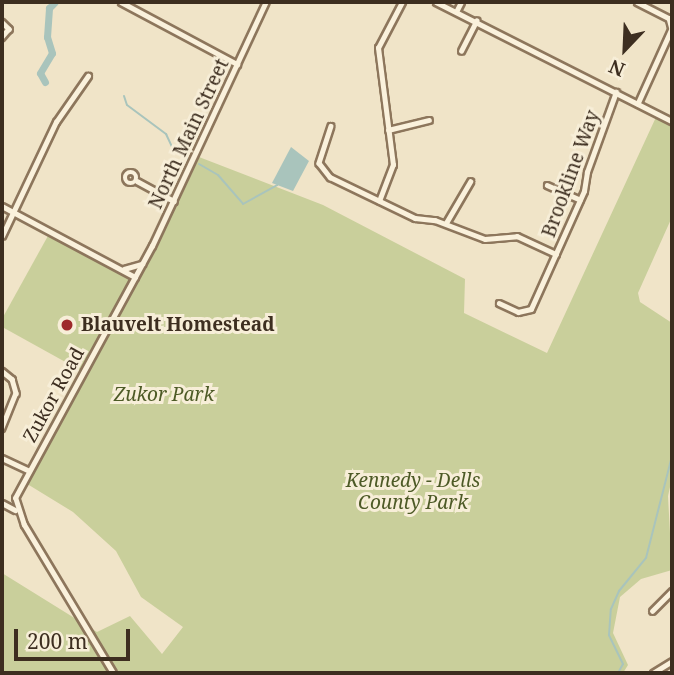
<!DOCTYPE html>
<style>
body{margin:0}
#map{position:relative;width:674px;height:675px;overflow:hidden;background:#f0e4c8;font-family:"Noto Serif",serif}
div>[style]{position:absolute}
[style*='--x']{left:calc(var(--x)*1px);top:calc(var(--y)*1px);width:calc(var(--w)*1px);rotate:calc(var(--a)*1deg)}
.green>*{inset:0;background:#c9cf9b;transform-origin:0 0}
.water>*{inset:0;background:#a9c4bc}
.stream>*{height:2px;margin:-1px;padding:0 1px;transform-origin:1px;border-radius:1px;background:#a9c4bc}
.river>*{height:7px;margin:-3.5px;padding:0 3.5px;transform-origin:3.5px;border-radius:3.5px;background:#a9c4bc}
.roads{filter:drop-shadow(2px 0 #8d765c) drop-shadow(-2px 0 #8d765c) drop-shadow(0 2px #8d765c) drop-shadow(0 -2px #8d765c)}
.minor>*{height:4.5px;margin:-2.25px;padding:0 2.25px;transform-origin:2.25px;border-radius:2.25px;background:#faf1dc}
.minor>.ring{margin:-2.25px;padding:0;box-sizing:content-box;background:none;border:4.5px solid #faf1dc;border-radius:50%}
.dots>*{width:19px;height:19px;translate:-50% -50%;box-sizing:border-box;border:4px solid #f7eed8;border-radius:50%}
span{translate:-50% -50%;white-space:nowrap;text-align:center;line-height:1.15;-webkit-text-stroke:6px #f7eed8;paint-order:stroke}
.street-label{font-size:19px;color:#3d2e20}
.poi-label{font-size:19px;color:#3d2e20;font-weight:700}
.left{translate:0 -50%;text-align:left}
.park-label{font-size:19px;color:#4d5a26;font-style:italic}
.frame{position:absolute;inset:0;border:4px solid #3d2e20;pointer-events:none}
.north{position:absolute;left:590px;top:14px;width:70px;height:70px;-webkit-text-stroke:5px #f7eed8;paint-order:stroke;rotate:203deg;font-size:19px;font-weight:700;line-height:28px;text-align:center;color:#3d2e20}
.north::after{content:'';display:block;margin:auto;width:24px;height:32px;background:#3d2e20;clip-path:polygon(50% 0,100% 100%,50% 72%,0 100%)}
.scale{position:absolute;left:14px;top:629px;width:116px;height:32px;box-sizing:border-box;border:4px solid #3d2e20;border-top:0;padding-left:9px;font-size:21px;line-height:24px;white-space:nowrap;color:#3d2e20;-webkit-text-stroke:5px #f7eed8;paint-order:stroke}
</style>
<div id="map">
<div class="green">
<div style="clip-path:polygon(657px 115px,672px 123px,672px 217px,638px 293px,640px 302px,672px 323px,672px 478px,668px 496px,672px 570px,641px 579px,620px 597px,613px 633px,628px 665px,623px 673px,2px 673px,2px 573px,97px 632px,130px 616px,162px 654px,183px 627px,141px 597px,116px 551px,73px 512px,24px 482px,199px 157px,323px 205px,465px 279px,464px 313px,547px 353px)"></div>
<div style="left:49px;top:234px;width:94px;height:104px;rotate:29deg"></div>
</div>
<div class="water">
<div style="clip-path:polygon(291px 147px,309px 161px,293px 191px,272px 183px)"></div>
</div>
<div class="stream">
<div style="--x:124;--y:96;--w:9;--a:72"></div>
<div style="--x:127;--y:105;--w:49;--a:36.6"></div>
<div style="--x:166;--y:134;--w:14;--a:65"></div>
<div style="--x:172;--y:147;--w:20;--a:37"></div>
<div style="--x:199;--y:164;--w:22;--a:30"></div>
<div style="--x:218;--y:175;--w:38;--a:49"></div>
<div style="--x:243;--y:204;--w:39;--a:-29"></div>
<div style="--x:618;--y:673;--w:10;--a:-61"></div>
<div style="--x:623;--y:664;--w:32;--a:-116"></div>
<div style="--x:609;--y:635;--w:26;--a:-86"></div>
<div style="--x:611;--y:609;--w:20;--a:-66"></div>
<div style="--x:619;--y:591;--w:43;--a:-50.7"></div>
<div style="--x:646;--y:558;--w:105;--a:-75.7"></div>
</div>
<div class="river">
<div style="--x:45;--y:82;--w:10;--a:-119"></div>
<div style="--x:40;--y:73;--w:23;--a:-59"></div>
<div style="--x:52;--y:53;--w:17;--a:-107"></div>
<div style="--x:47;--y:37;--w:29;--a:-86"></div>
<div style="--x:49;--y:8;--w:8;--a:-45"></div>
</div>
<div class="roads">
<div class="minor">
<div style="--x:121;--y:2;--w:132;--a:28.1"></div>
<div style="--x:436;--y:2;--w:264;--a:26.8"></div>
<div style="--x:637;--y:2;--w:36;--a:27"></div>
<div style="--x:669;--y:18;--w:11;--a:75"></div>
<div style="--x:672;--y:29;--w:82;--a:114.4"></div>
<div style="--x:456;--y:12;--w:11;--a:-63"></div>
<div style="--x:2;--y:22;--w:10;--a:45"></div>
<div style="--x:9;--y:29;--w:11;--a:131"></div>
<div style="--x:461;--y:51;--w:34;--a:-63"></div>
<div style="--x:331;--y:126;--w:39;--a:108"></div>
<div style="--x:319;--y:163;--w:18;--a:52"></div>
<div style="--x:330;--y:177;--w:94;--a:25.8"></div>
<div style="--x:415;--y:218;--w:20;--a:6"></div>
<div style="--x:435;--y:220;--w:53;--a:20.8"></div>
<div style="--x:485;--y:239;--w:32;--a:-5"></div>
<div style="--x:517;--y:236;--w:43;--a:24.8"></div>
<div style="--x:388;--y:130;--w:42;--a:-13.7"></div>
<div class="ring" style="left:125px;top:172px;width:7.5px;height:7.5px"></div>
<div style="--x:137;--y:181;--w:42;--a:28.4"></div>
<div style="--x:547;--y:185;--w:36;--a:24"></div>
<div style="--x:379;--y:201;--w:39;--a:-69"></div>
<div style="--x:393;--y:165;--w:118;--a:-97.3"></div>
<div style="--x:378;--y:48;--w:52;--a:-62.4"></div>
<div style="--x:2;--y:206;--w:151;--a:28.1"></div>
<div style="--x:446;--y:223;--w:48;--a:-59.7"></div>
<div style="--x:2;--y:236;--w:126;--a:-64.7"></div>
<div style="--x:56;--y:122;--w:56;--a:-55.2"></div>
<div style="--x:124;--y:269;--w:19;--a:-16"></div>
<div style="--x:499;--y:303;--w:21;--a:25"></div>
<div style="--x:518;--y:312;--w:13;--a:-13"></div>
<div style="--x:531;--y:309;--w:129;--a:-65.8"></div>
<div style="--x:584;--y:191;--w:19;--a:-81"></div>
<div style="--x:587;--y:172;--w:85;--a:-70.1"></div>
<div style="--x:2;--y:371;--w:13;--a:39"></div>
<div style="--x:12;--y:379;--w:15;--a:74"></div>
<div style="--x:16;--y:393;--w:38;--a:112"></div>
<div style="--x:2;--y:458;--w:29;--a:25"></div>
<div style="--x:2;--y:503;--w:15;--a:28"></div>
<div style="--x:652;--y:611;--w:28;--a:-45"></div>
<div style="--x:113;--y:673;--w:173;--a:-121"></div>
<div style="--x:24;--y:525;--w:28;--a:-108"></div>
<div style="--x:15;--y:498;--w:287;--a:-61.5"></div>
<div style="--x:152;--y:246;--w:269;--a:-65"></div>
<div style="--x:653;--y:673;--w:22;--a:-32"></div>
</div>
</div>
<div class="dots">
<div style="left:67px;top:325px;background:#9e2a2b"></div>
</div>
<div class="street-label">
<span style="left:189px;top:134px;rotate:-65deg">North Main Street</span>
<span style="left:571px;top:174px;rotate:-70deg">Brookline Way</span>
<span style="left:54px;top:395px;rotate:-61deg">Zukor Road</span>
</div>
<div class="poi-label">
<span class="left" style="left:81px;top:325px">Blauvelt Homestead</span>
</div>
<div class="park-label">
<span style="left:164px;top:395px">Zukor Park</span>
<span style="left:413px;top:492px">Kennedy - Dells<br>County Park</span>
</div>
<div class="frame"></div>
<div class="north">N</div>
<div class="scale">200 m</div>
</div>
